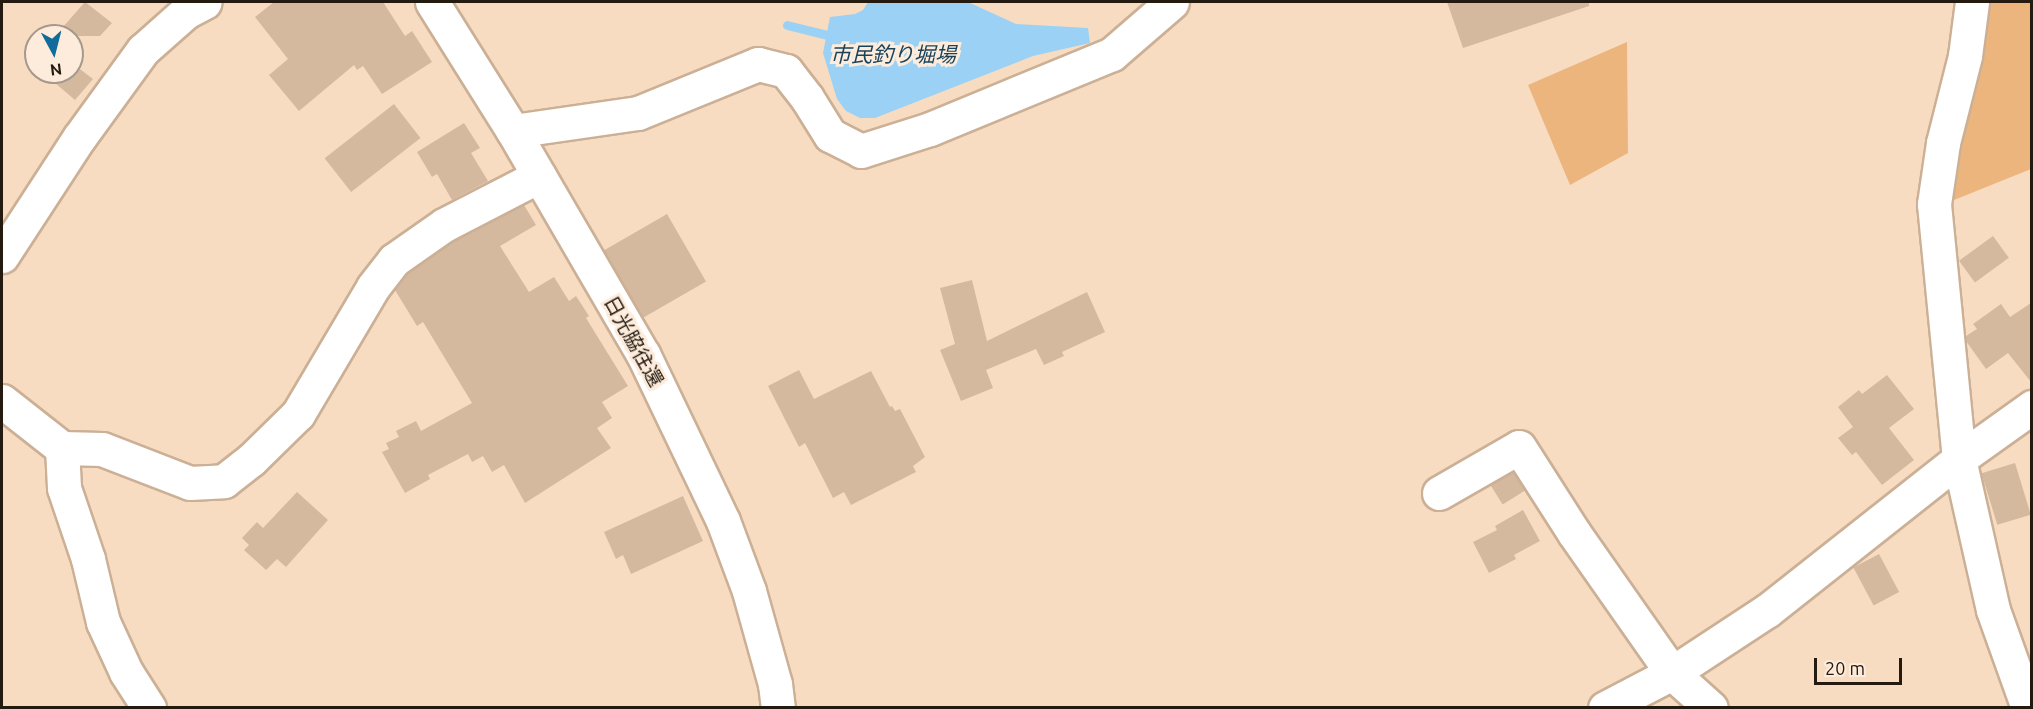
<!DOCTYPE html>
<meta charset="utf-8">
<style>
body{margin:0}
#map{position:relative;width:2033px;height:709px;overflow:hidden;background:#f8dcc2;font-family:Ubuntu,"Noto Sans JP",sans-serif}
div>[style]{position:absolute}
[style*='--x']{left:calc(var(--x)*1px);top:calc(var(--y)*1px);width:calc(var(--w)*1px);rotate:calc(var(--a)*1deg)}
.green>*{inset:0;background:#ecb57d}
.water>*{inset:0;background:#9bd1f5}
.stream>*{height:9px;margin:-4.5px;padding:0 4.5px;transform-origin:4.5px;border-radius:4.5px;background:#9bd1f5}
.building>*{inset:0;background:#d5b99f;transform-origin:0 0}
.roads{filter:drop-shadow(2px 0 #cbb096) drop-shadow(-2px 0 #cbb096) drop-shadow(0 2px #cbb096) drop-shadow(0 -2px #cbb096)}
.minor>*{height:33px;margin:-16.5px;padding:0 16.5px;transform-origin:16.5px;border-radius:16.5px;background:#fff}
.highway>*{height:33px;margin:-16.5px;padding:0 16.5px;transform-origin:16.5px;border-radius:16.5px;background:#fff}
span{translate:-50% -50%;white-space:nowrap;text-align:center;line-height:1.15;-webkit-text-stroke:6px #fdecdc;paint-order:stroke}
.street-label{font-size:20px;color:#241a10}
.water-label{font-size:21px;color:#1a435b;font-style:italic}
.frame{position:absolute;inset:0;border:3px solid #241a10;pointer-events:none}
.north{position:absolute;left:24px;top:24px;width:60px;height:60px;box-sizing:border-box;background:#fdecdc;border:2px solid #a6988a;border-radius:50%;rotate:173deg;font-size:16px;font-weight:700;line-height:24px;text-align:center;color:#241a10}
.north::after{content:'';display:block;margin:auto;width:21px;height:27px;background:#106c9b;clip-path:polygon(50% 0,100% 100%,50% 72%,0 100%)}
.scale{position:absolute;left:1814px;top:658px;width:88px;height:27px;box-sizing:border-box;border:3px solid #241a10;border-top:0;padding-left:8px;font-size:18px;line-height:21px;white-space:nowrap;color:#241a10;-webkit-text-stroke:4px #fdecdc;paint-order:stroke}
</style>
<div id="map">
<div class="green">
<div style="clip-path:polygon(1986px 2px,2031px 2px,2031px 169px,1954px 200px,1944px 199px,1958px 143px,1977px 87px)"></div>
<div style="clip-path:polygon(1627px 42px,1628px 153px,1570px 185px,1528px 85px)"></div>
</div>
<div class="water">
<div style="clip-path:polygon(868px 2px,968px 2px,1016px 24px,1088px 28px,1090px 43px,1033px 56px,875px 118px,860px 118px,846px 111px,837px 99px,823px 53px,830px 17px,855px 14px,863px 10px)"></div>
</div>
<div class="stream">
<div style="--x:787;--y:25;--w:41;--a:14"></div>
</div>
<div class="building">
<div style="clip-path:polygon(85px 2px,112px 23px,100px 36px,55px 36px)"></div>
<div style="clip-path:polygon(274px 2px,383px 2px,405px 36px,412px 31px,432px 62px,382px 94px,363px 66px,357px 70px,354px 65px,299px 111px,269px 75px,288px 59px,255px 17px)"></div>
<div style="clip-path:polygon(1447px 2px,1589px 2px,1589px 6px,1463px 48px)"></div>
<div style="clip-path:polygon(72px 63px,93px 79px,75px 100px,55px 83px,64px 72px,72px 72px)"></div>
<div style="left:394px;top:104px;width:43px;height:88px;rotate:52deg"></div>
<div style="clip-path:polygon(464px 123px,480px 148px,471px 153px,488px 181px,452px 200px,437px 174px,432px 177px,417px 152px)"></div>
<div style="clip-path:polygon(524px 205px,536px 225px,500px 246px,529px 292px,554px 277px,569px 301px,576px 296px,589px 316px,586px 318px,628px 386px,602px 402px,612px 418px,597px 428px,611px 448px,525px 503px,504px 465px,492px 472px,483px 456px,472px 462px,468px 454px,428px 475px,430px 479px,405px 493px,382px 452px,389px 449px,386px 443px,399px 437px,396px 431px,416px 421px,421px 431px,472px 403px,423px 322px,417px 326px,395px 290px,407px 274px,454px 241px)"></div>
<div style="left:667px;top:214px;width:78px;height:73px;rotate:60deg"></div>
<div style="left:1993px;top:236px;width:27px;height:42px;rotate:54deg"></div>
<div style="clip-path:polygon(972px 280px,987px 341px,1087px 292px,1105px 332px,1062px 352px,1064px 356px,1044px 365px,1036px 349px,986px 370px,993px 388px,961px 401px,940px 350px,955px 344px,940px 288px)"></div>
<div style="clip-path:polygon(2031px 303px,2031px 382px,2008px 353px,1986px 369px,1966px 341px,1966px 336px,1977px 329px,1973px 324px,2001px 304px,2010px 317px)"></div>
<div style="clip-path:polygon(799px 370px,814px 399px,871px 371px,890px 407px,892px 406px,895px 411px,900px 409px,925px 457px,913px 466px,916px 472px,851px 505px,844px 492px,833px 498px,805px 443px,799px 447px,768px 386px)"></div>
<div style="clip-path:polygon(1887px 375px,1914px 409px,1889px 428px,1914px 460px,1882px 485px,1856px 452px,1852px 455px,1838px 438px,1853px 427px,1838px 407px,1859px 390px,1862px 394px)"></div>
<div style="left:2015px;top:463px;width:54px;height:35px;rotate:73deg"></div>
<div style="left:1513px;top:472px;width:22px;height:26px;rotate:58deg"></div>
<div style="clip-path:polygon(297px 492px,328px 520px,286px 567px,277px 559px,266px 570px,244px 550px,249px 545px,242px 538px,257px 522px,263px 528px)"></div>
<div style="clip-path:polygon(683px 496px,703px 541px,631px 574px,623px 555px,616px 559px,604px 532px)"></div>
<div style="clip-path:polygon(1523px 510px,1540px 541px,1514px 555px,1516px 559px,1489px 573px,1473px 542px,1497px 530px,1495px 526px)"></div>
<div style="left:1879px;top:554px;width:43px;height:29px;rotate:62deg"></div>
</div>
<div class="roads">
<div class="minor">
<div style="--x:1972;--y:2;--w:54;--a:97.4"></div>
<div style="--x:1965;--y:56;--w:90;--a:104.2"></div>
<div style="--x:1943;--y:143;--w:62;--a:98.4"></div>
<div style="--x:1934;--y:204;--w:256;--a:84.4"></div>
<div style="--x:1959;--y:459;--w:155;--a:77.3"></div>
<div style="--x:1993;--y:610;--w:104;--a:70.3"></div>
<div style="--x:513;--y:131;--w:126;--a:-8.2"></div>
<div style="--x:638;--y:113;--w:130;--a:-22.2"></div>
<div style="--x:758;--y:64;--w:29;--a:14"></div>
<div style="--x:786;--y:71;--w:34;--a:52"></div>
<div style="--x:807;--y:98;--w:44;--a:58.1"></div>
<div style="--x:830;--y:135;--w:35;--a:27"></div>
<div style="--x:861;--y:151;--w:72;--a:-17.7"></div>
<div style="--x:930;--y:129;--w:197;--a:-22.4"></div>
<div style="--x:1112;--y:54;--w:79;--a:-40.9"></div>
<div style="--x:2;--y:256;--w:141;--a:-56.9"></div>
<div style="--x:79;--y:138;--w:109;--a:-54"></div>
<div style="--x:143;--y:50;--w:57;--a:-41.5"></div>
<div style="--x:186;--y:12;--w:21;--a:-28"></div>
<div style="--x:2;--y:401;--w:76;--a:38.1"></div>
<div style="--x:62;--y:448;--w:40;--a:87.1"></div>
<div style="--x:64;--y:488;--w:75;--a:71.3"></div>
<div style="--x:88;--y:559;--w:65;--a:76.6"></div>
<div style="--x:103;--y:622;--w:55;--a:65.3"></div>
<div style="--x:126;--y:672;--w:43;--a:57.4"></div>
<div style="--x:62;--y:448;--w:40;--a:1.4"></div>
<div style="--x:102;--y:449;--w:94;--a:21.1"></div>
<div style="--x:190;--y:483;--w:34;--a:-3"></div>
<div style="--x:224;--y:481;--w:34;--a:-38"></div>
<div style="--x:251;--y:460;--w:66;--a:-44.4"></div>
<div style="--x:298;--y:414;--w:147;--a:-59.4"></div>
<div style="--x:373;--y:287;--w:34;--a:-52"></div>
<div style="--x:394;--y:260;--w:61;--a:-35"></div>
<div style="--x:444;--y:225;--w:107;--a:-27.3"></div>
<div style="--x:1439;--y:493;--w:92;--a:-29.9"></div>
<div style="--x:1519;--y:447;--w:102;--a:57.4"></div>
<div style="--x:1574;--y:533;--w:171;--a:55"></div>
<div style="--x:1672;--y:673;--w:52;--a:41.9"></div>
<div style="--x:1605;--y:708;--w:76;--a:-27.6"></div>
<div style="--x:1672;--y:673;--w:115;--a:-33.3"></div>
<div style="--x:1768;--y:610;--w:243;--a:-38.3"></div>
<div style="--x:1959;--y:459;--w:90;--a:-35.5"></div>
</div>
<div class="highway">
<div style="--x:432;--y:2;--w:152;--a:57.9"></div>
<div style="--x:513;--y:131;--w:258;--a:59.8"></div>
<div style="--x:643;--y:354;--w:185;--a:64.4"></div>
<div style="--x:723;--y:521;--w:75;--a:69.6"></div>
<div style="--x:749;--y:591;--w:97;--a:74.4"></div>
<div style="--x:775;--y:684;--w:24;--a:83"></div>
</div>
</div>
<div class="street-label">
<span style="left:634px;top:341px;rotate:61deg">日光脇往還</span>
</div>
<div class="water-label">
<span style="left:893px;top:54px">市民釣り堀場</span>
</div>
<div class="frame"></div>
<div class="north">N</div>
<div class="scale">20 m</div>
</div>
